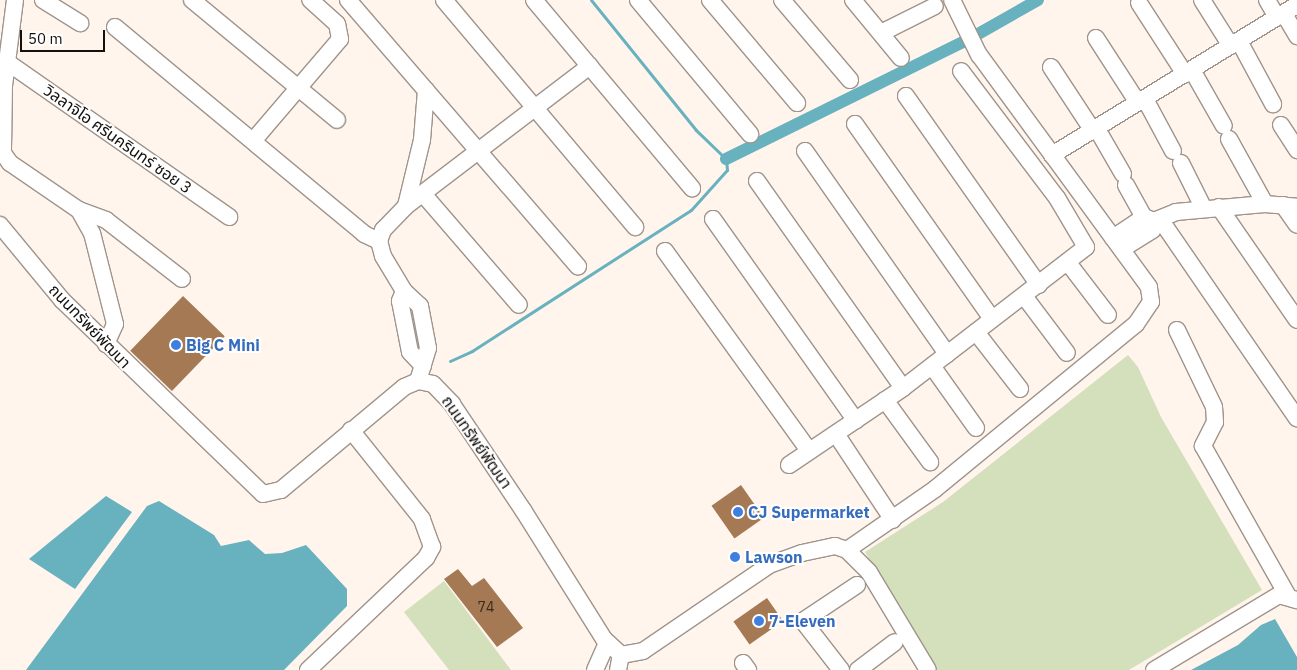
<!DOCTYPE html>
<meta charset="utf-8">
<style>
body{margin:0}
#map{position:relative;width:1297px;height:670px;overflow:hidden;background:#fff5ed;font-family:"IBM Plex Sans","Noto Sans Thai",sans-serif}
div>[style]{position:absolute}
[style*='--x']{left:calc(var(--x)*1px);top:calc(var(--y)*1px);width:calc(var(--w)*1px);rotate:calc(var(--a)*1deg)}
.green>*{inset:0;background:#d4dfbb}
.water>*{inset:0;background:#68b1be}
.stream>*{height:3px;margin:-1.5px;padding:0 1.5px;transform-origin:1.5px;border-radius:1.5px;background:#68b1be}
.canal>*{height:12px;margin:-6px;padding:0 6px;transform-origin:6px;border-radius:6px;background:#68b1be}
.building>*{inset:0;background:#a47954;transform-origin:0 0}
.roads{filter:drop-shadow(1px 0 #9f948b) drop-shadow(-1px 0 #9f948b) drop-shadow(0 1px #9f948b) drop-shadow(0 -1px #9f948b)}
.minor>*{height:16px;margin:-8px;padding:0 8px;transform-origin:8px;border-radius:8px;background:#fff}
.dots>*{width:14px;height:14px;translate:-50% -50%;box-sizing:border-box;border:2px solid #fff;border-radius:50%}
span{translate:-50% -50%;white-space:nowrap;text-align:center;line-height:1.15;-webkit-text-stroke:4px #fff;paint-order:stroke}
.number-label{font-size:14px;color:#382a1f}
.number-label span{-webkit-text-stroke-width:0}
.street-label{font-size:16px;color:#14100d}
.shop-label{font-size:16px;color:#366cbe;font-weight:700}
.left{translate:0 -50%;text-align:left}
.scale{position:absolute;left:20px;top:30px;width:85px;height:22px;box-sizing:border-box;border:2px solid #14100d;border-top:0;padding-left:6px;font-size:15px;line-height:18px;white-space:nowrap;color:#14100d;-webkit-text-stroke:4px #fff;paint-order:stroke}
</style>
<div id="map">
<div class="green">
<div style="clip-path:polygon(1128px 355px,1138px 367px,1161px 417px,1262px 590px,1129px 670px,935px 670px,865px 552px,943px 502px)"></div>
<div style="clip-path:polygon(444px 581px,466px 610px,511px 670px,449px 670px,404px 612px)"></div>
</div>
<div class="water">
<div style="clip-path:polygon(106px 496px,132px 512px,75px 589px,29px 559px)"></div>
<div style="clip-path:polygon(159px 501px,214px 535px,221px 546px,249px 540px,265px 554px,282px 553px,306px 545px,347px 589px,347px 606px,284px 670px,26px 670px,147px 506px)"></div>
<div style="clip-path:polygon(1275px 619px,1297px 657px,1297px 670px,1191px 670px,1238px 645px,1261px 625px)"></div>
</div>
<div class="stream">
<div style="--x:450;--y:361;--w:24;--a:-24"></div>
<div style="--x:472;--y:351;--w:260;--a:-32.8"></div>
<div style="--x:691;--y:210;--w:54;--a:-48"></div>
<div style="--x:727;--y:170;--w:11;--a:-95"></div>
<div style="--x:726;--y:159;--w:42;--a:-136"></div>
<div style="--x:696;--y:130;--w:167;--a:-128.9"></div>
</div>
<div class="canal">
<div style="--x:726;--y:159;--w:273;--a:-26.3"></div>
<div style="--x:971;--y:38;--w:77;--a:-29.6"></div>
</div>
<div class="building">
<div style="left:183px;top:296px;width:58px;height:76px;rotate:44deg"></div>
<div style="left:741px;top:485px;width:40px;height:36px;rotate:55deg"></div>
<div style="clip-path:polygon(458px 569px,472px 586px,484px 578px,523px 628px,497px 647px,444px 579px)"></div>
<div style="left:767px;top:598px;width:28px;height:41px;rotate:55deg"></div>
</div>
<div class="roads">
<div class="minor">
<div style="--x:15;--y:0;--w:87;--a:97.3"></div>
<div style="--x:4;--y:86;--w:67;--a:90.9"></div>
<div style="--x:3;--y:153;--w:12;--a:55"></div>
<div style="--x:10;--y:163;--w:83;--a:34.3"></div>
<div style="--x:79;--y:210;--w:26;--a:61"></div>
<div style="--x:92;--y:233;--w:94;--a:75.8"></div>
<div style="--x:115;--y:324;--w:22;--a:114"></div>
<div style="--x:43;--y:0;--w:44;--a:31.9"></div>
<div style="--x:192;--y:0;--w:188;--a:39.6"></div>
<div style="--x:348;--y:0;--w:352;--a:49.2"></div>
<div style="--x:444;--y:0;--w:297;--a:49.9"></div>
<div style="--x:534;--y:0;--w:246;--a:50"></div>
<div style="--x:638;--y:0;--w:175;--a:50.1"></div>
<div style="--x:710;--y:0;--w:135;--a:49.8"></div>
<div style="--x:782;--y:0;--w:105;--a:49.6"></div>
<div style="--x:853;--y:0;--w:75;--a:50.4"></div>
<div style="--x:1202;--y:0;--w:54;--a:57.8"></div>
<div style="--x:1267;--y:0;--w:20;--a:60"></div>
<div style="--x:1139;--y:3;--w:85;--a:57.1"></div>
<div style="--x:1284;--y:14;--w:26;--a:59"></div>
<div style="--x:115;--y:27;--w:324;--a:39.7"></div>
<div style="--x:364;--y:234;--w:17;--a:25"></div>
<div style="--x:881;--y:33;--w:60;--a:-26.6"></div>
<div style="--x:1096;--y:38;--w:77;--a:57.1"></div>
<div style="--x:1239;--y:41;--w:72;--a:61.6"></div>
<div style="--x:7;--y:62;--w:271;--a:34.9"></div>
<div style="--x:1051;--y:67;--w:77;--a:56.7"></div>
<div style="--x:1192;--y:70;--w:64;--a:60.3"></div>
<div style="--x:906;--y:96;--w:231;--a:54.9"></div>
<div style="--x:1145;--y:99;--w:59;--a:61.7"></div>
<div style="--x:855;--y:124;--w:238;--a:54.9"></div>
<div style="--x:1281;--y:125;--w:30;--a:57"></div>
<div style="--x:1097;--y:129;--w:52;--a:60"></div>
<div style="--x:1229;--y:139;--w:74;--a:61"></div>
<div style="--x:253;--y:141;--w:134;--a:-49.5"></div>
<div style="--x:340;--y:39;--w:15;--a:-101"></div>
<div style="--x:337;--y:24;--w:36;--a:-138"></div>
<div style="--x:805;--y:151;--w:248;--a:55"></div>
<div style="--x:1052;--y:155;--w:287;--a:-31.5"></div>
<div style="--x:1181;--y:163;--w:49;--a:63.4"></div>
<div style="--x:757;--y:181;--w:253;--a:54.8"></div>
<div style="--x:1126;--y:185;--w:37;--a:61"></div>
<div style="--x:424;--y:195;--w:145;--a:49.2"></div>
<div style="--x:1283;--y:205;--w:24;--a:55"></div>
<div style="--x:406;--y:206;--w:68;--a:-76.4"></div>
<div style="--x:422;--y:140;--w:50;--a:-85.4"></div>
<div style="--x:1219;--y:207;--w:137;--a:55.4"></div>
<div style="--x:79;--y:210;--w:29;--a:20"></div>
<div style="--x:106;--y:220;--w:96;--a:37.8"></div>
<div style="--x:713;--y:219;--w:247;--a:54.7"></div>
<div style="--x:1160;--y:219;--w:242;--a:55.5"></div>
<div style="--x:0;--y:225;--w:97;--a:50.4"></div>
<div style="--x:62;--y:300;--w:279;--a:44"></div>
<div style="--x:263;--y:494;--w:18;--a:-13"></div>
<div style="--x:281;--y:490;--w:160;--a:-39.9"></div>
<div style="--x:404;--y:387;--w:15;--a:-23"></div>
<div style="--x:418;--y:381;--w:15;--a:11"></div>
<div style="--x:433;--y:384;--w:28;--a:46"></div>
<div style="--x:452;--y:404;--w:128;--a:56.2"></div>
<div style="--x:523;--y:510;--w:152;--a:57.9"></div>
<div style="--x:604;--y:639;--w:23;--a:43"></div>
<div style="--x:621;--y:655;--w:22;--a:-10"></div>
<div style="--x:643;--y:651;--w:153;--a:-34.3"></div>
<div style="--x:769;--y:565;--w:35;--a:-20"></div>
<div style="--x:802;--y:553;--w:34;--a:-12"></div>
<div style="--x:835;--y:546;--w:13;--a:18"></div>
<div style="--x:847;--y:550;--w:31;--a:45"></div>
<div style="--x:869;--y:572;--w:114;--a:59"></div>
<div style="--x:1113;--y:238;--w:37;--a:-34"></div>
<div style="--x:1144;--y:217;--w:11;--a:22"></div>
<div style="--x:1154;--y:221;--w:24;--a:-22"></div>
<div style="--x:1176;--y:212;--w:89;--a:-5.1"></div>
<div style="--x:1265;--y:204;--w:32;--a:5"></div>
<div style="--x:1122;--y:249;--w:36;--a:-32"></div>
<div style="--x:1152;--y:230;--w:9;--a:-77"></div>
<div style="--x:665;--y:251;--w:246;--a:54.2"></div>
<div style="--x:1069;--y:264;--w:64;--a:52.6"></div>
<div style="--x:404;--y:291;--w:41;--a:-121"></div>
<div style="--x:383;--y:256;--w:16;--a:-105"></div>
<div style="--x:379;--y:241;--w:12;--a:-70"></div>
<div style="--x:383;--y:230;--w:33;--a:-46"></div>
<div style="--x:406;--y:206;--w:231;--a:-37.3"></div>
<div style="--x:1024;--y:296;--w:71;--a:53"></div>
<div style="--x:1177;--y:330;--w:85;--a:64.3"></div>
<div style="--x:1214;--y:407;--w:15;--a:86"></div>
<div style="--x:1215;--y:422;--w:27;--a:117"></div>
<div style="--x:1203;--y:446;--w:172;--a:60.5"></div>
<div style="--x:976;--y:332;--w:72;--a:52.3"></div>
<div style="--x:932;--y:366;--w:76;--a:54.6"></div>
<div style="--x:418;--y:381;--w:34;--a:-73"></div>
<div style="--x:428;--y:348;--w:43;--a:-100.8"></div>
<div style="--x:420;--y:306;--w:22;--a:-137"></div>
<div style="--x:404;--y:291;--w:11;--a:112"></div>
<div style="--x:400;--y:301;--w:52;--a:78.9"></div>
<div style="--x:410;--y:352;--w:19;--a:47"></div>
<div style="--x:885;--y:400;--w:77;--a:54"></div>
<div style="--x:836;--y:434;--w:103;--a:56.5"></div>
<div style="--x:789;--y:465;--w:138;--a:-34"></div>
<div style="--x:903;--y:388;--w:231;--a:-37.6"></div>
<div style="--x:1086;--y:247;--w:57;--a:-120.6"></div>
<div style="--x:1057;--y:198;--w:159;--a:-127.1"></div>
<div style="--x:847;--y:550;--w:107;--a:-34.7"></div>
<div style="--x:935;--y:489;--w:260;--a:-39.4"></div>
<div style="--x:1136;--y:324;--w:27;--a:-56"></div>
<div style="--x:1151;--y:302;--w:15;--a:-98"></div>
<div style="--x:1149;--y:287;--w:288;--a:-126.2"></div>
<div style="--x:979;--y:55;--w:61;--a:-116.1"></div>
<div style="--x:743;--y:663;--w:9;--a:54"></div>
<div style="--x:308;--y:670;--w:163;--a:-43.5"></div>
<div style="--x:426;--y:558;--w:13;--a:-61"></div>
<div style="--x:432;--y:547;--w:30;--a:-110"></div>
<div style="--x:422;--y:519;--w:114;--a:-128.6"></div>
<div style="--x:595;--y:670;--w:30;--a:-66"></div>
<div style="--x:618;--y:670;--w:15;--a:-79"></div>
<div style="--x:841;--y:670;--w:62;--a:-127.8"></div>
<div style="--x:803;--y:621;--w:65;--a:-33.7"></div>
<div style="--x:858;--y:670;--w:46;--a:-37.1"></div>
<div style="--x:1154;--y:670;--w:146;--a:-31"></div>
<div style="--x:1279;--y:595;--w:19;--a:16"></div>
</div>
</div>
<div class="dots">
<div style="left:176px;top:345px;background:#3f7fe0"></div>
<div style="left:738px;top:512px;background:#3f7fe0"></div>
<div style="left:735px;top:557px;background:#3f7fe0"></div>
<div style="left:759px;top:621px;background:#3f7fe0"></div>
</div>
<div class="number-label">
<span style="left:486px;top:607px">74</span>
</div>
<div class="street-label">
<span style="left:118px;top:139px;rotate:35deg">วิลลาจิโอ ศรีนครินทร์ ซอย 3</span>
<span style="left:90px;top:326px;rotate:46deg">ถนนทรัพย์พัฒนา</span>
<span style="left:477px;top:442px;rotate:55deg">ถนนทรัพย์พัฒนา</span>
</div>
<div class="shop-label">
<span class="left" style="left:186px;top:345px">Big C Mini</span>
<span class="left" style="left:748px;top:512px">CJ Supermarket</span>
<span class="left" style="left:745px;top:557px">Lawson</span>
<span class="left" style="left:769px;top:621px">7-Eleven</span>
</div>
<div class="scale">50 m</div>
</div>
